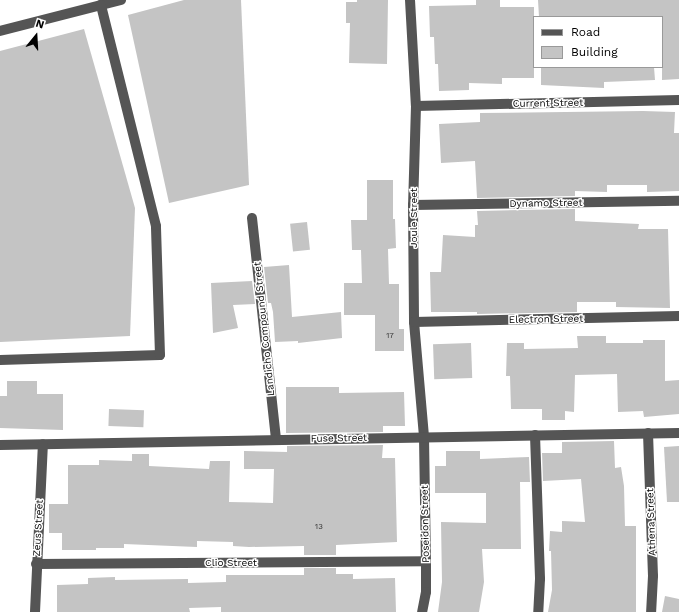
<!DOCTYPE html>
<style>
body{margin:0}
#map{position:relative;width:679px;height:612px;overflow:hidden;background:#fff;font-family:"Work Sans",sans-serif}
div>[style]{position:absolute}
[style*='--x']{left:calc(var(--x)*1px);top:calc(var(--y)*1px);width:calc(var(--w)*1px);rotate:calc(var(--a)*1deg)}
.building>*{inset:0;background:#c4c4c4;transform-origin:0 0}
.minor>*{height:10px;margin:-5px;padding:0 5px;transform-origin:5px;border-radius:5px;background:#555}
span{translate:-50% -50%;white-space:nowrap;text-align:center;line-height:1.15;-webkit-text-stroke:3px #fff;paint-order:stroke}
.number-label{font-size:8px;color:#313131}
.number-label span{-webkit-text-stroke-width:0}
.street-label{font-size:10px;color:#000}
.legend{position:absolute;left:533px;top:16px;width:130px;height:52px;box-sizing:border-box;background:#fff;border:1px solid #999;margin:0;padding:5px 7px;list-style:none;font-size:12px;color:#000}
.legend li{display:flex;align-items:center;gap:8px;height:20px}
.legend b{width:20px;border:1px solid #999}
.north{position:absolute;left:16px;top:16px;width:40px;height:40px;-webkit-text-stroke:3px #fff;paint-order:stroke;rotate:18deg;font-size:11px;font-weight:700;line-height:16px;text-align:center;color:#000}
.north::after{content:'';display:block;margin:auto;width:14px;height:18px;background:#000;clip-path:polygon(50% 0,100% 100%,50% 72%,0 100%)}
</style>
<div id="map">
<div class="building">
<div style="clip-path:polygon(184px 0,241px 0,249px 185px,169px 203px,128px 15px)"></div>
<div style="clip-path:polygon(357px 0,388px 0,387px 64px,349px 63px,350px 23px,346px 23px,346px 2px,357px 2px)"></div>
<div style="clip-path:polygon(476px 0,500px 0,500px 7px,534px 7px,534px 78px,502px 78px,502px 84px,469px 83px,469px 90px,439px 91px,438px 64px,435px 64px,434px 37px,430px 37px,429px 6px,476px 5px)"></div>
<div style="clip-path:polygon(538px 0,679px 0,679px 79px,662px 80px,662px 17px,539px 17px)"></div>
<div style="clip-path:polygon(84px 29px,135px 208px,130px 336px,0 342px,0 51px)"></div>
<div style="clip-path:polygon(541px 67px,654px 67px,655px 80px,604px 82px,604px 88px,541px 85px)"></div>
<div style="clip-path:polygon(643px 111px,675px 112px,674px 133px,679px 133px,679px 191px,647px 192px,647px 185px,607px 185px,607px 192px,575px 191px,575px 196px,477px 198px,475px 161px,441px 163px,439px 124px,480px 122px,480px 113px)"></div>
<div style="clip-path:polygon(367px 180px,393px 180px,393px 219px,395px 219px,396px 248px,388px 249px,389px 284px,399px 284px,399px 329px,404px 329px,404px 351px,375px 351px,375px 315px,344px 315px,344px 283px,362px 283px,361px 250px,352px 250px,351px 220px,367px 220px)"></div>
<div style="clip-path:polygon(575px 209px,575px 221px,639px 224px,638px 229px,668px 229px,670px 308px,616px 307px,616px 302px,577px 302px,577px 312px,477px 314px,477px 312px,431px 312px,430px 272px,441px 272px,443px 235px,475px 237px,475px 225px,478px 225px,477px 211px)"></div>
<div style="left:307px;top:222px;width:28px;height:17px;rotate:84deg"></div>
<div style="clip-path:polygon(289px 265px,292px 317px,341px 312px,342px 338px,298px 343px,298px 341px,275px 342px,273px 312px,271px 303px,268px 303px,264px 267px)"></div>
<div style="clip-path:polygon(252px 281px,255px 304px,233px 305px,238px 328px,213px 333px,211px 283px)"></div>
<div style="clip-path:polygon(577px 336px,606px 336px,606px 343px,643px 343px,643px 340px,665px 340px,665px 381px,679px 380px,679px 414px,644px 417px,643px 411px,618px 412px,617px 374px,575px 375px,574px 412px,565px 411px,565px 420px,542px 420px,542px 409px,511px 409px,510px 376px,506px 376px,507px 343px,524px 343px,524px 349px,578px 348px)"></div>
<div style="left:471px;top:343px;width:35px;height:38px;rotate:88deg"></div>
<div style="clip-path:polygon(7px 381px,37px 381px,37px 394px,63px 394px,63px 430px,0 428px,0 396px,7px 396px)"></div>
<div style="clip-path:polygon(286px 387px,339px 387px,339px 393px,404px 392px,405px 426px,383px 426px,383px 432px,286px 433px)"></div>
<div style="left:109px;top:409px;width:35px;height:17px;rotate:2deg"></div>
<div style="clip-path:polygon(614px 441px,615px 468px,621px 467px,624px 486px,625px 526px,636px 526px,636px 612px,548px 612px,552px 590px,551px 551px,549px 551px,550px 531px,562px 532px,562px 521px,585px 522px,581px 479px,543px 481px,542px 453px,562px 453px,562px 442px)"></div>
<div style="clip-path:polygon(383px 445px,382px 458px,395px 458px,397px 542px,336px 545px,336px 555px,304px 555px,304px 546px,249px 547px,233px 546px,233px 542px,197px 541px,197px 547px,124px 544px,124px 548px,96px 548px,96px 550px,62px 550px,62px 533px,49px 533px,49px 504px,68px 504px,68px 465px,99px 465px,99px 460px,132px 461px,132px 454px,149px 454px,149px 466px,209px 469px,210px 461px,230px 461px,229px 502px,273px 503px,274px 469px,244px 469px,244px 451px,287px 452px,287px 446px)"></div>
<div style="clip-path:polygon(679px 446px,679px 502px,667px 502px,664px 447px)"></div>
<div style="clip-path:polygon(446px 451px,480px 451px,480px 459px,529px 457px,530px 482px,520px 482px,521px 549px,482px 549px,484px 582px,479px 612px,438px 612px,442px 582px,441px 522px,486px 523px,486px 493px,435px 493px,435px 466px,446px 466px)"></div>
<div style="clip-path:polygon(304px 568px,336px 568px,336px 574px,353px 574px,353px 579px,395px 578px,396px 612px,221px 612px,221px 607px,189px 608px,190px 612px,57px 612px,57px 585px,88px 584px,88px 578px,115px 577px,115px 580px,188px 579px,188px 583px,226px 582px,226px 575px,304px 575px)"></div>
<div style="clip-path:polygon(665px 596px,679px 599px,679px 612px,662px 612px)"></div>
</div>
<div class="minor">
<div style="--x:410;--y:0;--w:106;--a:86.8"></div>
<div style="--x:416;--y:106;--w:99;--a:91.7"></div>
<div style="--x:413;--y:205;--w:117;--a:89.5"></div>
<div style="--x:414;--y:322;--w:115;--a:85"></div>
<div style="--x:424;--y:437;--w:124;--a:89.1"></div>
<div style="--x:426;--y:561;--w:31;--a:90"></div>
<div style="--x:426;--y:592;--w:20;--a:101"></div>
<div style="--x:0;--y:31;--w:125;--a:-14.4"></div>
<div style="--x:416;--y:106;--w:263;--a:-1.3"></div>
<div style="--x:413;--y:205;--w:266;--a:-0.9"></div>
<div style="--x:252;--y:218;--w:223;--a:83.8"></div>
<div style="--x:414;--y:322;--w:265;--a:-1.3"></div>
<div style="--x:0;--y:360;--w:160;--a:-1.8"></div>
<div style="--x:160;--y:355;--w:129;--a:-91.8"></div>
<div style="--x:156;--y:226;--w:228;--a:-104"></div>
<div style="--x:648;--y:433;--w:143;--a:88"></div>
<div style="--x:653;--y:576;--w:36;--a:93"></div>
<div style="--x:535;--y:435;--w:144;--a:88"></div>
<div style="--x:540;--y:579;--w:33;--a:93"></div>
<div style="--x:0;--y:445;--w:679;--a:-1.01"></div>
<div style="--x:36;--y:564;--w:390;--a:-0.4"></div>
<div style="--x:35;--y:612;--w:168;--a:-87.3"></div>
</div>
<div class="number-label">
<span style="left:390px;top:336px">17</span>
<span style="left:319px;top:527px">13</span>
</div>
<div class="street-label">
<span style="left:548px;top:103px;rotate:-1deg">Current Street</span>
<span style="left:546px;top:203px;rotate:-1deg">Dynamo Street</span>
<span style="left:414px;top:218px;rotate:-90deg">Joule Street</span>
<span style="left:546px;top:319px;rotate:-1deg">Electron Street</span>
<span style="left:264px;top:329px;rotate:-96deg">Landicho Compound Street</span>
<span style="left:339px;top:438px;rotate:-1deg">Fuse Street</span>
<span style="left:651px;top:522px;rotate:-92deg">Athena Street</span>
<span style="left:425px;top:524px;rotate:-91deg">Poseidon Street</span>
<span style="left:38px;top:528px;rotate:-87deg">Zeus Street</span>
<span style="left:231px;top:563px">Clio Street</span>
</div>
<ul class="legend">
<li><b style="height:5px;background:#555"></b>Road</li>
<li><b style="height:11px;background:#c4c4c4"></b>Building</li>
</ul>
<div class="north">N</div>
</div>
